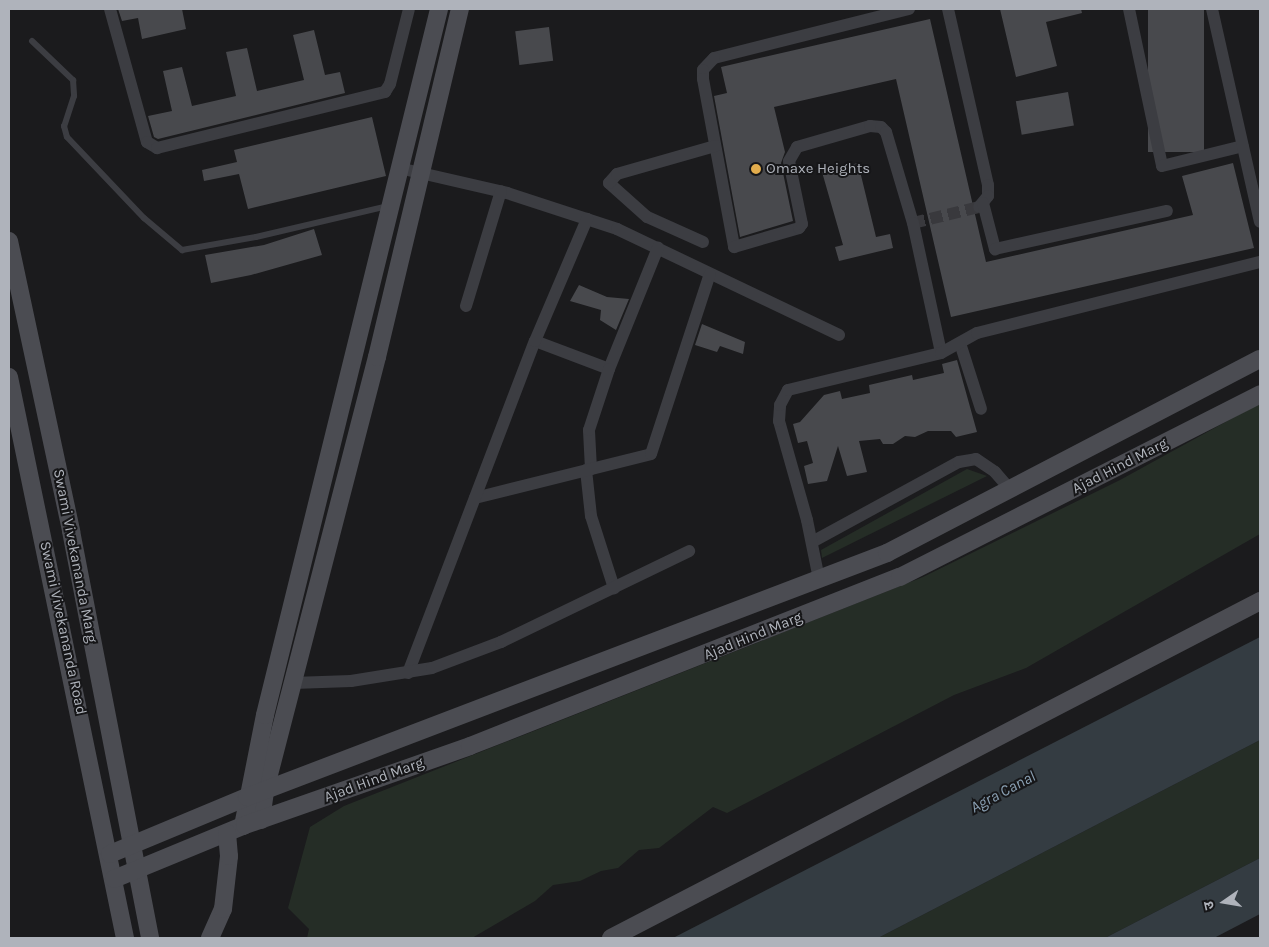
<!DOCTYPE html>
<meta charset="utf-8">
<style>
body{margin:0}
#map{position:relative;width:1269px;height:947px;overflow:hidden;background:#1b1b1d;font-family:Karla,"Noto Sans Devanagari",sans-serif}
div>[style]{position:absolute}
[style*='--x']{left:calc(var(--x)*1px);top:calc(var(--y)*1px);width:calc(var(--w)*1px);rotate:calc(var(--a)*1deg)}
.green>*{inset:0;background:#252d26}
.water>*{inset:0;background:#343c42}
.building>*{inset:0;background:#48494d;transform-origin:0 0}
.street-tunnel>*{height:12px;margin-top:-6px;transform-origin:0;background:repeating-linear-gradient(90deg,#39393d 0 12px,transparent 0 18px)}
.lane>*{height:6px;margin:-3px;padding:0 3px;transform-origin:3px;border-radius:3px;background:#3c3d42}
.street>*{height:12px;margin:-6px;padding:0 6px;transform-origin:6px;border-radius:6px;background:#3c3d42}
.secondary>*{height:18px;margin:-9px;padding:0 9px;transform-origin:9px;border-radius:9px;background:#4b4c52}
.dots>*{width:14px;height:14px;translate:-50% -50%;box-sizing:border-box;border:2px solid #161618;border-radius:50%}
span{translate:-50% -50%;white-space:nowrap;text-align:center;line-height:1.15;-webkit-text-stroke:4px #161618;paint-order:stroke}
.poi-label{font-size:15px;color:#afb3bb}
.left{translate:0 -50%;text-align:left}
.street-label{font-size:15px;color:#afb3bb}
.water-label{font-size:16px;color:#8aa0b3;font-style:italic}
.frame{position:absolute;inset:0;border:10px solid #afb3bb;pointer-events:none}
.north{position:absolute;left:1199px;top:877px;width:50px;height:50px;-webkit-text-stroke:4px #161618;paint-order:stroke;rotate:257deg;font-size:14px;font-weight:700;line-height:20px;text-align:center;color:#afb3bb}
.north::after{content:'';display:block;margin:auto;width:18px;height:22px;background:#afb3bb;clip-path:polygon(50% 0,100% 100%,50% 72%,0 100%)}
</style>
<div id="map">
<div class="green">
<div style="clip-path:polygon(1260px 403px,1260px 534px,1026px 668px,954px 695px,727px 813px,713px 807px,659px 848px,639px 850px,618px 868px,601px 871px,580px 881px,553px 885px,535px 901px,472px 938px,307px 938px,309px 929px,288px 908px,310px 827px,344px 806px,923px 577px,1120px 480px)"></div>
<div style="clip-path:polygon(967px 469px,987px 476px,822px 558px,821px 550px)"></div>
<div style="clip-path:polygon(1260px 740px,1260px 858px,1105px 938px,878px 938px)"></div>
</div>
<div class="water">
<div style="clip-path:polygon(1260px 637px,1260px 740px,878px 938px,673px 938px)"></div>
<div style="clip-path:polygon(1260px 858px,1260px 914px,1214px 938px,1105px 938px)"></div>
</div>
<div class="building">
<div style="clip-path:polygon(118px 9px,182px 9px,186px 29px,142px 39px,138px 18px,122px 21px)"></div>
<div style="clip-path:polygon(1000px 9px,1081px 9px,1082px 13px,1046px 22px,1057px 66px,1016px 77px)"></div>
<div style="left:1148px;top:9px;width:56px;height:143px"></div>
<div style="clip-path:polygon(930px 19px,986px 262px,1193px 215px,1182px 176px,1233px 163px,1254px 248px,951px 317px,896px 79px,774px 107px,785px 152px,781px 163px,793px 221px,740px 237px,714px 96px,727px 93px,721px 67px)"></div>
<div style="left:549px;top:27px;width:34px;height:34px;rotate:83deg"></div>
<div style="clip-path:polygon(314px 30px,325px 75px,340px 72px,345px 93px,158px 139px,154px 137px,148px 116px,172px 111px,163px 71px,182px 67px,192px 106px,236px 96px,226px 52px,247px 48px,257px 91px,304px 80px,293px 35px)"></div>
<div style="left:1068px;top:92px;width:34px;height:53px;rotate:80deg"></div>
<div style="clip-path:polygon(372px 117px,386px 176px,248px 209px,239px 174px,204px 181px,202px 170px,237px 162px,234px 150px)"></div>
<div style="clip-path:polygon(858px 163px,876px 237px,890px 234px,893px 248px,839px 261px,835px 247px,843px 245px,822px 172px)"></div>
<div style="clip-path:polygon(314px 229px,322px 255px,251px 275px,211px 283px,205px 255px,264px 245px)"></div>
<div style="clip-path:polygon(579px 285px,607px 297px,629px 299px,616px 330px,600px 320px,601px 310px,570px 301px)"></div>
<div style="clip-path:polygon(702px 324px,745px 342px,743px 354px,720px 346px,717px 352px,695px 345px)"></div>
<div style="clip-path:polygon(957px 360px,977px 432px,956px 437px,951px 431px,928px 431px,915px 437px,905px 436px,893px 444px,883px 444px,880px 439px,859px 441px,867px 472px,847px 476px,838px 446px,827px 481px,808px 484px,804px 466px,813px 463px,807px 441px,798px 443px,793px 424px,800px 422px,824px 395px,840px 391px,842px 399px,870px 393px,869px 385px,912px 375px,913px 380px,944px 373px,942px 364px)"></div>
</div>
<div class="street-tunnel">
<div style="--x:913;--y:223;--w:68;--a:-13.6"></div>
</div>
<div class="lane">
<div style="--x:32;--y:41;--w:57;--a:43.6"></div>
<div style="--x:73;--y:80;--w:16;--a:86"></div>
<div style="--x:74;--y:96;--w:32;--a:108"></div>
<div style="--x:64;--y:126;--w:11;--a:75"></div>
<div style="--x:67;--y:137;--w:112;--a:46.5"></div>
<div style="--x:144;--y:218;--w:50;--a:40.1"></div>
<div style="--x:182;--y:250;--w:75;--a:-10"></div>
<div style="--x:256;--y:237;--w:136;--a:-13.2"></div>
</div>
<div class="street">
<div style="--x:110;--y:9;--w:138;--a:74.5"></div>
<div style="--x:147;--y:142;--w:12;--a:31"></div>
<div style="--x:157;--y:148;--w:235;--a:-13.8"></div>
<div style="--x:385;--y:92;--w:9;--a:-58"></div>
<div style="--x:390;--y:84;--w:77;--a:-75.8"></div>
<div style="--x:909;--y:9;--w:201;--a:165.9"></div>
<div style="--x:714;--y:58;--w:16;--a:133"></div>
<div style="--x:703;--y:70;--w:9;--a:90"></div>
<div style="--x:703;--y:79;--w:171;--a:79.5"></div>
<div style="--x:734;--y:247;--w:68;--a:-16.3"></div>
<div style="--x:799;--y:228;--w:5;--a:-53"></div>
<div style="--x:802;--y:224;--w:64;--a:-101.7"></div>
<div style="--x:789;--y:161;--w:16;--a:-60"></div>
<div style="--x:797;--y:147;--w:76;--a:-16"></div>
<div style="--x:870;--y:126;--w:11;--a:5"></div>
<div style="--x:881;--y:127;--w:7;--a:45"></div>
<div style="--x:886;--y:132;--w:95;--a:73.5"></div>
<div style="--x:913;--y:223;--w:133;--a:77.8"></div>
<div style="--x:948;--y:9;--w:180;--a:77.2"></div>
<div style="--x:988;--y:185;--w:11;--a:90"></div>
<div style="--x:988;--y:196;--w:14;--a:129"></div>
<div style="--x:1129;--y:9;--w:160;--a:78.1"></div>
<div style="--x:1162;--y:166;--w:83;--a:-13.9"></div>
<div style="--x:1212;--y:9;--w:218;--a:77.3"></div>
<div style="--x:399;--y:168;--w:111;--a:13"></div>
<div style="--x:507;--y:193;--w:116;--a:18.1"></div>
<div style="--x:617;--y:229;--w:246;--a:25.5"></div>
<div style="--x:983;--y:203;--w:48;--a:75.4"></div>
<div style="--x:995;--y:249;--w:176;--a:-12.5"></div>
<div style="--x:703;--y:242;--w:61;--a:-155.9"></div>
<div style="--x:647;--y:217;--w:51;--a:-138.2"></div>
<div style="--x:609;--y:183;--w:12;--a:-48"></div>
<div style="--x:617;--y:174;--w:102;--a:-15.9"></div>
<div style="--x:466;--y:306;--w:120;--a:-73.1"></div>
<div style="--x:535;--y:341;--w:79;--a:20.7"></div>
<div style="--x:609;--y:369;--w:131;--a:-68"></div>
<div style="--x:960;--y:343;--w:69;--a:72.3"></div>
<div style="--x:591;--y:469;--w:39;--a:-93"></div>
<div style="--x:589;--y:430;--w:64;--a:-71.8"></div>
<div style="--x:586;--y:470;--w:46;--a:83.8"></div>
<div style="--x:591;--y:516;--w:76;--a:72.3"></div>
<div style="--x:475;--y:498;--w:181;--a:-14"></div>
<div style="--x:651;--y:454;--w:189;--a:-71.9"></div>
<div style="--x:812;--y:542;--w:167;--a:-28.6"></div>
<div style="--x:959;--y:462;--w:17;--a:-10"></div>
<div style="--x:976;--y:459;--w:23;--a:34"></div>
<div style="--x:995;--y:472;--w:23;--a:49"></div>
<div style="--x:819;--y:579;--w:60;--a:-101.5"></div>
<div style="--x:807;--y:520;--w:103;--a:-105.8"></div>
<div style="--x:779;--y:421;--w:16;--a:-86"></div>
<div style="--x:780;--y:405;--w:17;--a:-62"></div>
<div style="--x:788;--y:390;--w:157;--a:-13.6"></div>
<div style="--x:941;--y:353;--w:41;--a:-29.1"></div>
<div style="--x:977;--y:333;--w:292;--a:-14.1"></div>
<div style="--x:408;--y:673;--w:355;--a:-69.1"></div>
<div style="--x:535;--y:341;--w:133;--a:-66.9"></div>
<div style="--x:293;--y:683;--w:58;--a:-2"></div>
<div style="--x:351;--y:681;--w:82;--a:-9.1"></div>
<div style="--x:432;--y:668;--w:74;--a:-20.6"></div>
<div style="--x:501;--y:642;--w:209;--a:-25.8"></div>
</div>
<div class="secondary">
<div style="--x:9;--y:241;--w:297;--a:77.9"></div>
<div style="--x:71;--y:531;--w:415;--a:79"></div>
<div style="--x:9;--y:377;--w:573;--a:78.32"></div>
<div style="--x:261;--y:820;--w:30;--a:-82"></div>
<div style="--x:265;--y:790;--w:447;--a:-75.5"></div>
<div style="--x:377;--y:357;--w:358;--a:-76.6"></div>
<div style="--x:243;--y:826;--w:113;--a:-78.8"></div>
<div style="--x:265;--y:715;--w:727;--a:-76.15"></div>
<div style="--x:110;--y:854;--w:148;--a:-22.6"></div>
<div style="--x:247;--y:797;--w:685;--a:-20.87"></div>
<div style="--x:887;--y:553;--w:420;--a:-27.5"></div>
<div style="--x:114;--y:879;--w:142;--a:-22.4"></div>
<div style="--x:245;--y:825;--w:238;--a:-19.3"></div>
<div style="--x:470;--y:746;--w:462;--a:-21.5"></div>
<div style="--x:900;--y:577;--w:404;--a:-26.9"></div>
<div style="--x:210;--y:938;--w:32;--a:-66"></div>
<div style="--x:223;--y:909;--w:53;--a:-83.5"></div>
<div style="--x:229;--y:856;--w:23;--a:-95"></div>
<div style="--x:611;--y:938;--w:731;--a:-27.44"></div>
</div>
<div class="dots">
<div style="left:756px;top:169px;background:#e3ad4d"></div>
</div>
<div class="poi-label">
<span class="left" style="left:766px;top:169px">Omaxe Heights</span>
</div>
<div class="street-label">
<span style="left:1120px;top:466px;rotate:-27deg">Ajad Hind Marg</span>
<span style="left:75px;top:556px;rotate:79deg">Swami Vivekananda Marg</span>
<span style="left:63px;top:628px;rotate:78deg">Swami Vivekananda Road</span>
<span style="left:753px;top:636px;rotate:-22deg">Ajad Hind Marg</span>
<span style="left:374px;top:780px;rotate:-20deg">Ajad Hind Marg</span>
</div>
<div class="water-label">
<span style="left:1003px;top:792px;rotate:-28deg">Agra Canal</span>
</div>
<div class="frame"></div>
<div class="north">उ</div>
</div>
